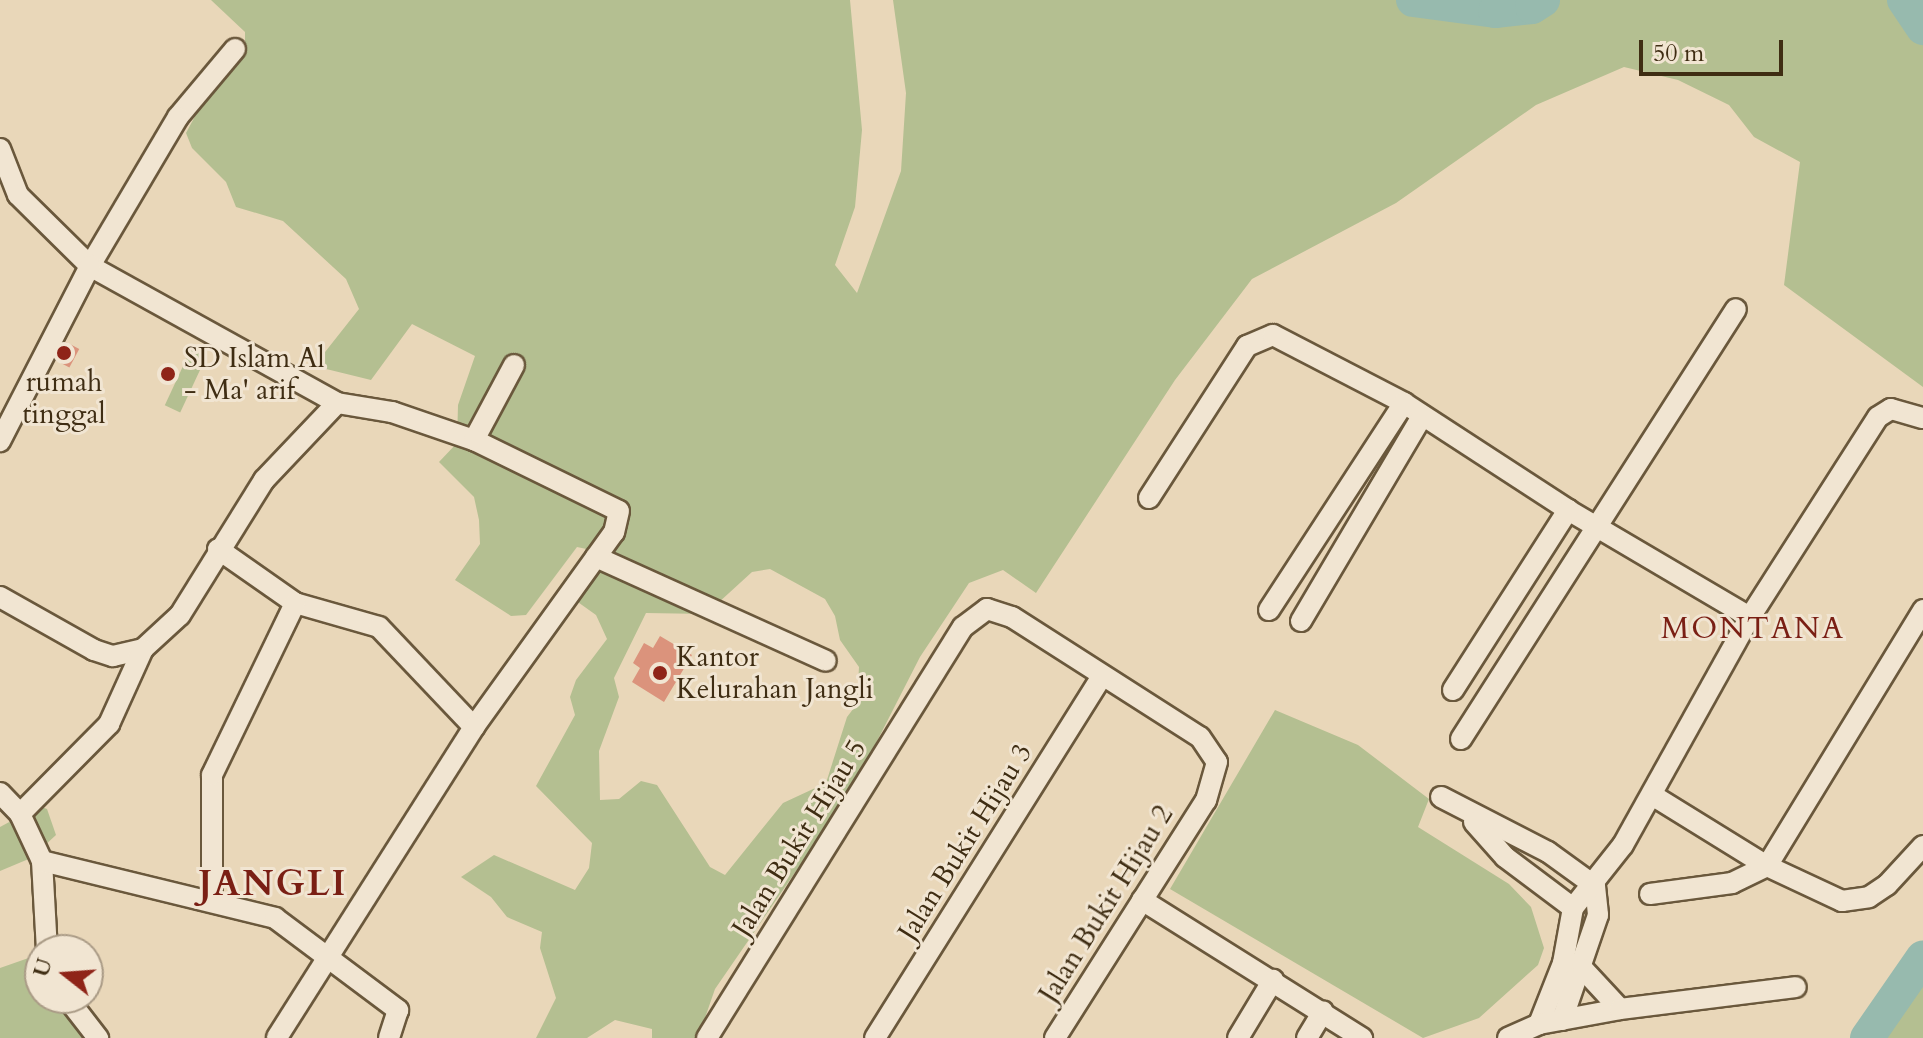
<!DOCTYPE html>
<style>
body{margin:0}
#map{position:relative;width:1923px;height:1038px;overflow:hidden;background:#e9d7b9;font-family:Cardo,serif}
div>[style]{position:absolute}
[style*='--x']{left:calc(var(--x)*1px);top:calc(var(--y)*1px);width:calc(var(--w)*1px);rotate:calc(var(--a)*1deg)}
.green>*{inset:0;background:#b4bf91;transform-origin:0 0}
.river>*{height:34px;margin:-17px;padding:0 17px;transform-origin:17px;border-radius:17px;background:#97baae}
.building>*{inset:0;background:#db937c;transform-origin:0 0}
.roads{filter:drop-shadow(2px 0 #6a583c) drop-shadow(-2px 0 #6a583c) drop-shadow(0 2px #6a583c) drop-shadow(0 -2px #6a583c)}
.street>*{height:20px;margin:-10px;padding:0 10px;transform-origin:10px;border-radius:10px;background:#f1e5d2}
.dots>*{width:22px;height:22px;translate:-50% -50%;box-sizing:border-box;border:4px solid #f1e5d2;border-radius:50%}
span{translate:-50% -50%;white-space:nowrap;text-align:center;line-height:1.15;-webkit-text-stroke:6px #f1e5d2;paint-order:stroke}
.poi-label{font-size:28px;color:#3f2d13}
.left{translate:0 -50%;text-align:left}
.street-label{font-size:28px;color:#3f2d13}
.neighbourhood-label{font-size:30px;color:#7a1f14;letter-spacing:2px}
.district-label{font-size:36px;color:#7a1f14;font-weight:700;letter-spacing:2px}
.north{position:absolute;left:24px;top:934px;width:80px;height:80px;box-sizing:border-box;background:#f1e5d2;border:2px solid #aa9b86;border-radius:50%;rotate:287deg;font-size:22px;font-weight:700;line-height:32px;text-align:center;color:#3f2d13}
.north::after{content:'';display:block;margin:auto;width:28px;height:36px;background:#8f2418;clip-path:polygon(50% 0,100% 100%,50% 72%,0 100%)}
.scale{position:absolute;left:1639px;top:40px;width:144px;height:36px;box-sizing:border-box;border:4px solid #3f2d13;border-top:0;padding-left:10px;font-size:24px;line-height:28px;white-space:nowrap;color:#3f2d13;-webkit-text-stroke:6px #f1e5d2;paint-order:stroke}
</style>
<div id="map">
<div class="green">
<div style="clip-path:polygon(evenodd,211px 0,850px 0,862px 130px,855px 207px,835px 265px,857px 293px,901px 171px,906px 93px,893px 0,1923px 0,1923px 387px,1784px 285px,1800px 162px,1754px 137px,1729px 105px,1678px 80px,1624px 67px,1536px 105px,1396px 203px,1252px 279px,1175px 380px,1036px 593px,1003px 570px,969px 583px,920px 657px,853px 788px,715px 989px,698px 1038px,652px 1038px,652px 1029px,615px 1020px,587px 1038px,536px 1038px,556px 998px,540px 948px,542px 932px,507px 917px,491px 897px,461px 877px,494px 855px,575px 890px,589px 868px,592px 843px,536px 786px,575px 715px,570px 697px,576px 680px,607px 639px,596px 615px,575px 600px,610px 554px,577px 547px,526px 615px,511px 616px,455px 580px,480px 544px,479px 520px,474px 497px,439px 462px,457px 443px,458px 405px,475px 356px,412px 324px,371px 380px,314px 366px,359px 309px,346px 279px,283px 221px,236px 207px,226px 182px,192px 148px,186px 133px,207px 94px,245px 51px,245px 32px,211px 0,770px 569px,825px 599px,835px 616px,840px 640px,859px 667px,857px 704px,847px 717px,826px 783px,783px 803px,725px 875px,710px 867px,657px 785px,641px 781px,619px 799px,600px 800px,599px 751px,619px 697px,614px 678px,646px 613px,706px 614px,752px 572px,770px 569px)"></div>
<div style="left:191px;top:349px;width:17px;height:62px;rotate:25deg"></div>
<div style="clip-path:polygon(1275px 710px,1358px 745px,1429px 799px,1418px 827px,1509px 884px,1531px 907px,1544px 948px,1538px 965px,1479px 1018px,1423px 1038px,1170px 889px)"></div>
<div style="clip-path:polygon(39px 806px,47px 809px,56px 835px,31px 858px,0 871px,0 827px)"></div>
<div style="clip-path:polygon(40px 954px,40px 998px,63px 998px,83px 1038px,0 1038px,0 968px)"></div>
<div style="clip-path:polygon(1923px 973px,1923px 1038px,1880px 1038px,1896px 1002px)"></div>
</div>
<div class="river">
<div style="--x:1413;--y:0;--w:83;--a:7.6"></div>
<div style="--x:1495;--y:11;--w:37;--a:-6"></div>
<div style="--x:1532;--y:7;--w:13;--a:-32"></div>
<div style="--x:1904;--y:0;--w:34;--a:56"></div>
<div style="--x:1867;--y:1038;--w:98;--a:-55.3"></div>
</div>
<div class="building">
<div style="left:66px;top:342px;width:15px;height:21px;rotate:28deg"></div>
<div style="clip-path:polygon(660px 636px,692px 655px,664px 702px,632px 682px,640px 668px,633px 663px,644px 643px,653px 648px)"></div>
</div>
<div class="roads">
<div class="street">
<div style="--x:235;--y:49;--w:89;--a:130"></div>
<div style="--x:178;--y:117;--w:173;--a:120.6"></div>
<div style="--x:90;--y:266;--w:282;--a:29"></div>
<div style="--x:0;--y:149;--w:49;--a:68.6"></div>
<div style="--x:18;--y:195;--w:101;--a:44.6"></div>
<div style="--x:90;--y:266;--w:197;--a:117.2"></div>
<div style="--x:474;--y:440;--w:85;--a:-61.9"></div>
<div style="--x:1149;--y:498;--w:181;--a:-57.2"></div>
<div style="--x:1247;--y:346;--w:28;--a:-23"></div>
<div style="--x:1273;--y:335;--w:148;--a:27.4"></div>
<div style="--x:1404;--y:403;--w:196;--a:33.1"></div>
<div style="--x:1568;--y:510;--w:211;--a:30.5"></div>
<div style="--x:218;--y:549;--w:94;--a:35"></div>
<div style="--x:295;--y:603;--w:87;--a:15.9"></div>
<div style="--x:379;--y:627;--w:138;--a:46.5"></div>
<div style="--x:596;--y:557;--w:252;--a:24.3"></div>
<div style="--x:0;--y:597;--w:108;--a:29.4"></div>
<div style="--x:94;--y:650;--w:20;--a:18"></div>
<div style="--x:113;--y:656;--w:31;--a:-13"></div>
<div style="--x:143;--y:649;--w:50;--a:-42.6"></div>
<div style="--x:180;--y:615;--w:159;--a:-58.1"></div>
<div style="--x:264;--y:480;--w:106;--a:-46.5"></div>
<div style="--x:337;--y:403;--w:56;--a:9.3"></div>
<div style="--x:392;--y:412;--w:87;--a:18.9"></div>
<div style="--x:474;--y:440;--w:161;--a:26.1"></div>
<div style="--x:619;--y:511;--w:22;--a:103"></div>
<div style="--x:614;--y:532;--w:240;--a:125.7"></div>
<div style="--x:474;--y:727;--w:368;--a:122.4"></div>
<div style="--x:1269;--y:610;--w:247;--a:-56.9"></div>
<div style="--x:1301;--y:621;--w:238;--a:-59.4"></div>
<div style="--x:1453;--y:690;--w:214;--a:-57.4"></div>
<div style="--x:1461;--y:739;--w:510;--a:-57.4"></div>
<div style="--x:0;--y:793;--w:29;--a:46"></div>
<div style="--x:20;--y:814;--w:52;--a:64.9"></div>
<div style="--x:42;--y:861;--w:89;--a:86.8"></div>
<div style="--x:1652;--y:795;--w:135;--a:31.7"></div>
<div style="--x:1767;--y:866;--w:83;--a:25"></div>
<div style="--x:1842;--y:901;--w:27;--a:-8"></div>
<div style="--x:1869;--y:897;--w:22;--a:-34"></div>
<div style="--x:1887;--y:885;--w:53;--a:-47.3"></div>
<div style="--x:1441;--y:797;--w:120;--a:27.2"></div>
<div style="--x:1548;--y:852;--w:58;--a:35.9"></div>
<div style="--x:1595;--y:886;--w:29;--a:84"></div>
<div style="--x:1598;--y:915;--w:111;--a:108.9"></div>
<div style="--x:20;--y:814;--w:127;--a:-45.3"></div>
<div style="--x:109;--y:724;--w:82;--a:-65.6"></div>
<div style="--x:1474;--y:822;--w:47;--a:48.5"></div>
<div style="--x:1505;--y:857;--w:85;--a:36.9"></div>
<div style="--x:42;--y:861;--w:240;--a:13.7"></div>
<div style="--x:275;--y:918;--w:154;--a:36.8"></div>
<div style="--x:398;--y:1010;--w:29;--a:108"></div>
<div style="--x:1650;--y:894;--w:83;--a:-7.6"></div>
<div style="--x:1732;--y:883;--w:39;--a:-26"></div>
<div style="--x:1767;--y:866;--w:300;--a:-58.6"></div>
<div style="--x:212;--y:898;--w:123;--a:-90"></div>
<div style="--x:212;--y:775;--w:191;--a:-64.2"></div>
<div style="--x:1142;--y:900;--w:260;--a:32.1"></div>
<div style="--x:1573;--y:908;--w:80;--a:-51.6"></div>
<div style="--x:1623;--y:845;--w:261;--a:-60.9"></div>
<div style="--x:1750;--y:617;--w:237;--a:-57.4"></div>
<div style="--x:1878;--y:417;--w:15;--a:-32"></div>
<div style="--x:1891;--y:409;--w:33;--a:16"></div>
<div style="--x:1583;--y:969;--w:54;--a:47.2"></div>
<div style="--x:67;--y:998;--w:51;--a:52.2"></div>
<div style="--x:1539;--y:1024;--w:66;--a:-68.5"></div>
<div style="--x:1563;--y:963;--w:56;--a:-79.7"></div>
<div style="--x:707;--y:1038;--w:484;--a:-58.1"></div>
<div style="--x:963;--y:627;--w:30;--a:-37"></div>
<div style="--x:987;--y:609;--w:26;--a:18"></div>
<div style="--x:1012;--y:617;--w:223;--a:32.6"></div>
<div style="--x:1200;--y:737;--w:30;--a:56"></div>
<div style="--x:1217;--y:762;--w:40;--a:106"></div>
<div style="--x:1206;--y:800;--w:282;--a:122.4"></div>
<div style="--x:875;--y:1038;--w:427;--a:-57.9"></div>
<div style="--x:1238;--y:1038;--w:68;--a:-58.9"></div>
<div style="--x:1307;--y:1038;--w:31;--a:-59"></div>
<div style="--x:1508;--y:1038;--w:34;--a:-24"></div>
<div style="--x:1539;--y:1024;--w:82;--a:-10.5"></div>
<div style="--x:1620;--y:1009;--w:177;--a:-7.1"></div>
</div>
</div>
<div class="dots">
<div style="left:64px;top:353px;background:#8f2418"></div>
<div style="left:168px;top:374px;background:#8f2418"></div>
<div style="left:660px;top:673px;background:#8f2418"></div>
</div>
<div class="poi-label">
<span class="left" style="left:184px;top:374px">SD Islam Al<br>- Ma' arif</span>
<span style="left:64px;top:398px">rumah<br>tinggal</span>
<span class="left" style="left:676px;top:673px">Kantor<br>Kelurahan Jangli</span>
</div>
<div class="street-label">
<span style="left:799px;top:838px;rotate:-58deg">Jalan Bukit Hijau 5</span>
<span style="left:965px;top:842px;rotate:-58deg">Jalan Bukit Hijau 3</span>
<span style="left:1106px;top:904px;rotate:-58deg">Jalan Bukit Hijau 2</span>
</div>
<div class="neighbourhood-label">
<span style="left:1753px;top:629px">MONTANA</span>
</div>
<div class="district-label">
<span style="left:273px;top:884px">JANGLI</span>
</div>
<div class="north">U</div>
<div class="scale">50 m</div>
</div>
